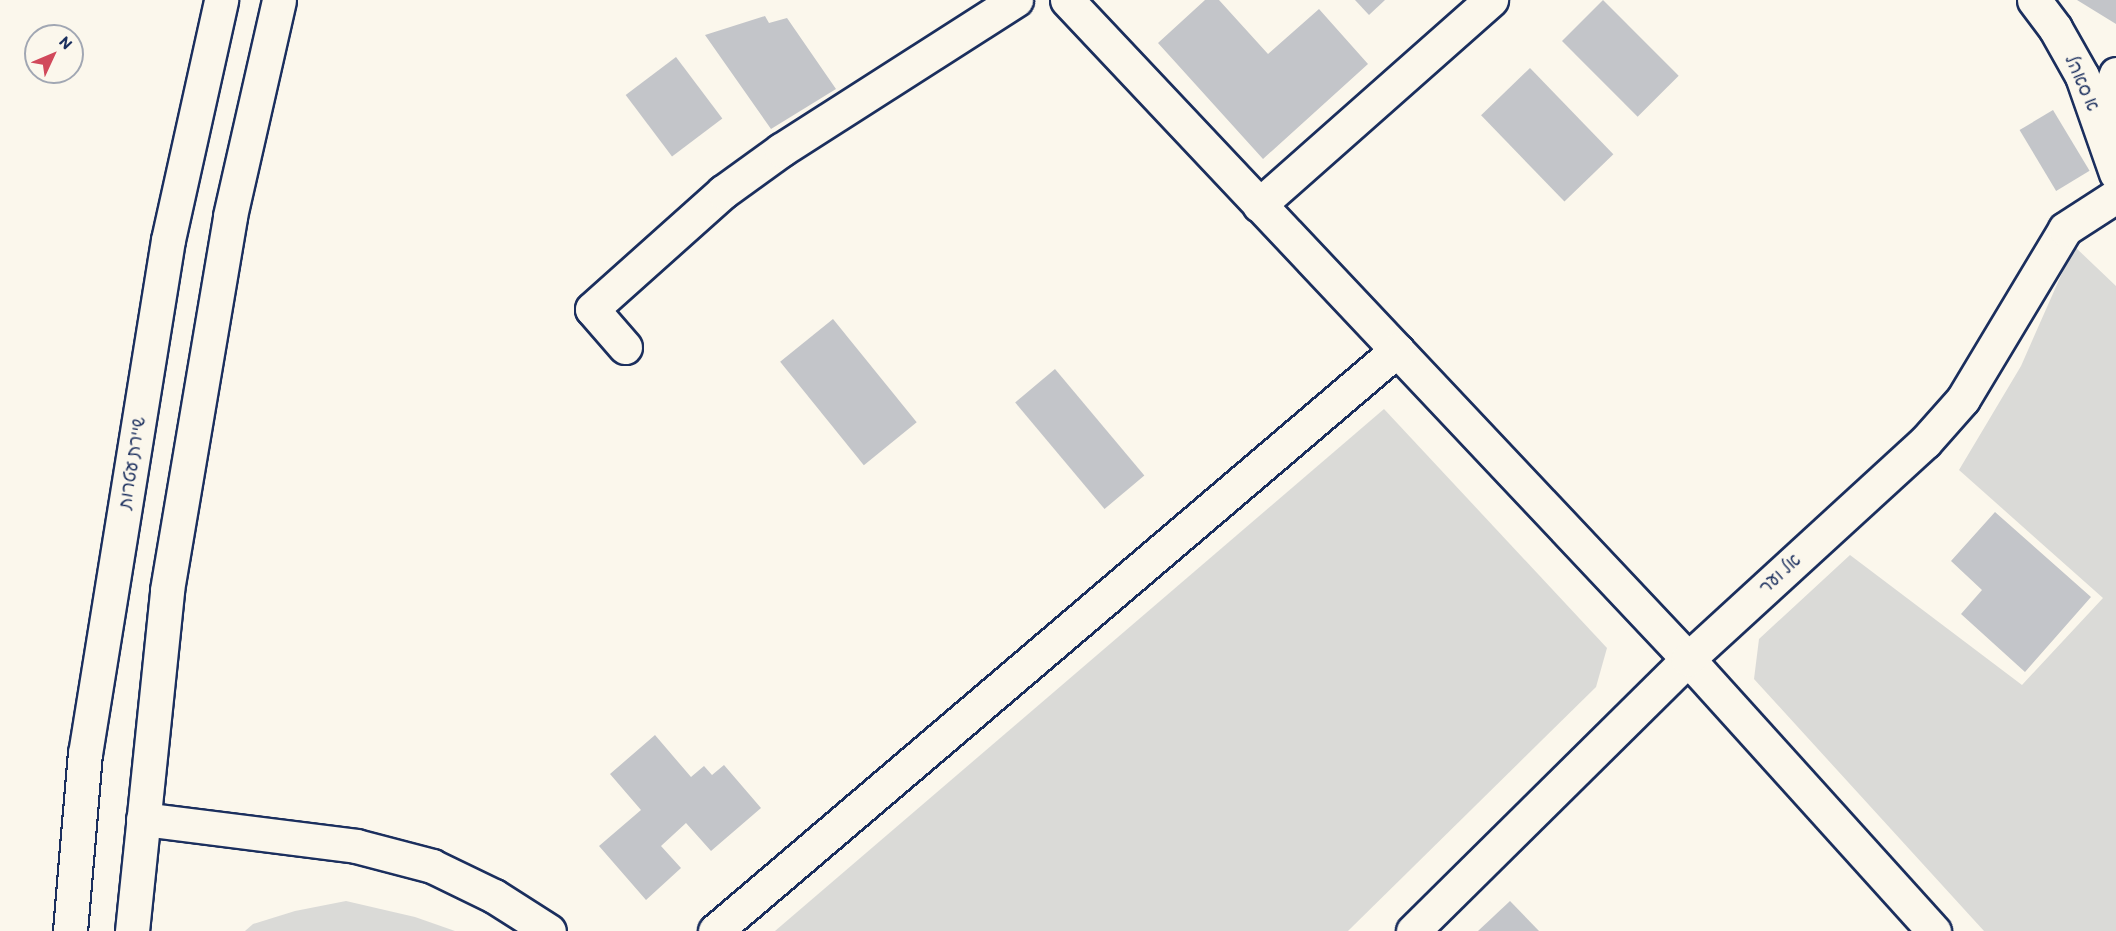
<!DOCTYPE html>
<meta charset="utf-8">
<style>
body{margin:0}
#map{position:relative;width:2116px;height:931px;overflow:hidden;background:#fbf7ec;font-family:Itim,"Playpen Sans Hebrew",sans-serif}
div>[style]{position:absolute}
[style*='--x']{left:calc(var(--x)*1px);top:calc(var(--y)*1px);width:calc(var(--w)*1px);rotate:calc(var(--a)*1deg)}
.green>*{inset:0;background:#dadad7}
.building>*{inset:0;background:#c3c5c9;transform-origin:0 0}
.roads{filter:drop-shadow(2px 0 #1b2f5e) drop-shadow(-2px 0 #1b2f5e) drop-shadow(0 2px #1b2f5e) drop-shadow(0 -2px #1b2f5e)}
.minor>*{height:33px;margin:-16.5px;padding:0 16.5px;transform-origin:16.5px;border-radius:16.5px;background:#fbf7ec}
.major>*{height:33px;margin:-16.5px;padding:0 16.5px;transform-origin:16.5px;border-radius:16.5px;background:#fbf7ec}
span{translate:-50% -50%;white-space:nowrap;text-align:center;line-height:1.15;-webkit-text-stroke:4.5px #fbf7ec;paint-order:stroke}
.street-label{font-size:18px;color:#1b2f5e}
.north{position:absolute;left:24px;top:24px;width:60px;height:60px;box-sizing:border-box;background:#fbf7ec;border:2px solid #a1a7b3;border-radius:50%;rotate:46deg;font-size:16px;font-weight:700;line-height:24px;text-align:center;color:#1b2f5e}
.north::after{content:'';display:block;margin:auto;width:21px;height:27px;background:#d1495b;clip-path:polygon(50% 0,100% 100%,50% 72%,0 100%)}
</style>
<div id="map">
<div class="green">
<div style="clip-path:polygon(2074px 246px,2116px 286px,2116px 931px,1984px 931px,1754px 679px,1759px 639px,1850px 555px,2022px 685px,2103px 598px,1959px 470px,2021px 366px)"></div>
<div style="clip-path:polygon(1384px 409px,1607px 648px,1596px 687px,1348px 931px,775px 931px)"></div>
<div style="clip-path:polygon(346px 901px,415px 917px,455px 931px,245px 931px,253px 924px,295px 911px)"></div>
</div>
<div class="building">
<div style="clip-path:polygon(1205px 0,1219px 0,1268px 54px,1319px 9px,1368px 64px,1263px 159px,1158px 43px)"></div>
<div style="clip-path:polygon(1355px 0,1385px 0,1369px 15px)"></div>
<div style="left:1603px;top:0;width:107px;height:58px;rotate:45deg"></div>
<div style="clip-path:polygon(2077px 0,2116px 0,2116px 24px)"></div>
<div style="clip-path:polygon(765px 16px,769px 23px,787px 18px,836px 89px,771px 129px,705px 35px)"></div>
<div style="left:676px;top:57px;width:77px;height:63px;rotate:53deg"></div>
<div style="left:1530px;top:68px;width:120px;height:68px;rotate:46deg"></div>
<div style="left:2053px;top:110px;width:71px;height:39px;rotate:59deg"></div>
<div style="left:833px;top:319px;width:133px;height:68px;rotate:51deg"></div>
<div style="left:1055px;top:369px;width:139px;height:52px;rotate:50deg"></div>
<div style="clip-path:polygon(1995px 512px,2091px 597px,2025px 672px,1961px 614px,1982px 590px,1951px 561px)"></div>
<div style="clip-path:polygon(655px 735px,691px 777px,704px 766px,712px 775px,724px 765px,761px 808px,711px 851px,686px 823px,661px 846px,681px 868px,646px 900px,599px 846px,641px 810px,610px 774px)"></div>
<div style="clip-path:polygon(1510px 901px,1539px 931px,1478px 931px)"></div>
</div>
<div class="roads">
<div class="minor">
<div style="--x:1067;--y:0;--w:905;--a:46.7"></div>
<div style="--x:1688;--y:659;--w:367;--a:47.9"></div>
<div style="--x:2034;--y:0;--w:35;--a:53"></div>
<div style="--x:2055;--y:28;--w:55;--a:60.6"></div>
<div style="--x:2082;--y:76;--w:103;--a:70.7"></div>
<div style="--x:2099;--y:119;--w:48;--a:-69.3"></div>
<div style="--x:1259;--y:205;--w:310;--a:-41.5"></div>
<div style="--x:625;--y:347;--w:50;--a:-131"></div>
<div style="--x:592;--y:309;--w:176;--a:-41.8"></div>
<div style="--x:723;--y:192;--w:72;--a:-35.9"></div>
<div style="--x:781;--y:150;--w:279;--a:-32.6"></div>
<div style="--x:143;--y:819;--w:215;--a:7.2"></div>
<div style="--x:356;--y:846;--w:79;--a:14.7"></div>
<div style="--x:432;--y:866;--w:69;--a:25.8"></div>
<div style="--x:494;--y:896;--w:65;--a:32.5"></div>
<div style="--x:715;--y:931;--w:896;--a:-40.43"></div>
<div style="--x:1413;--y:931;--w:387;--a:-44.7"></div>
<div style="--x:1688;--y:659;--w:321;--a:-42.5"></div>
<div style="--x:1925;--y:442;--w:57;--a:-48.5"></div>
<div style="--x:1963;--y:399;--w:198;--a:-59"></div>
<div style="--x:2065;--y:229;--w:61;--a:-32.9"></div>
</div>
<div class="major">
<div style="--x:70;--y:931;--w:178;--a:-85.2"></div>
<div style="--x:85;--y:754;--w:521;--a:-80.83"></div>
<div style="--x:168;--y:240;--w:246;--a:-77.5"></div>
<div style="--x:132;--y:931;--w:343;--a:-84.1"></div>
<div style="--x:167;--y:590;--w:379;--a:-80.4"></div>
<div style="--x:230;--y:216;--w:221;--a:-77.2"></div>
</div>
</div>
<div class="street-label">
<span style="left:2082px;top:83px;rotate:66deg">א סאהל</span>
<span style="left:132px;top:463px;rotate:-81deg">שיירת עטרות</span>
<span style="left:1780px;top:574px;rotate:-43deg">אל וער</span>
</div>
<div class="north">N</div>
</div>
